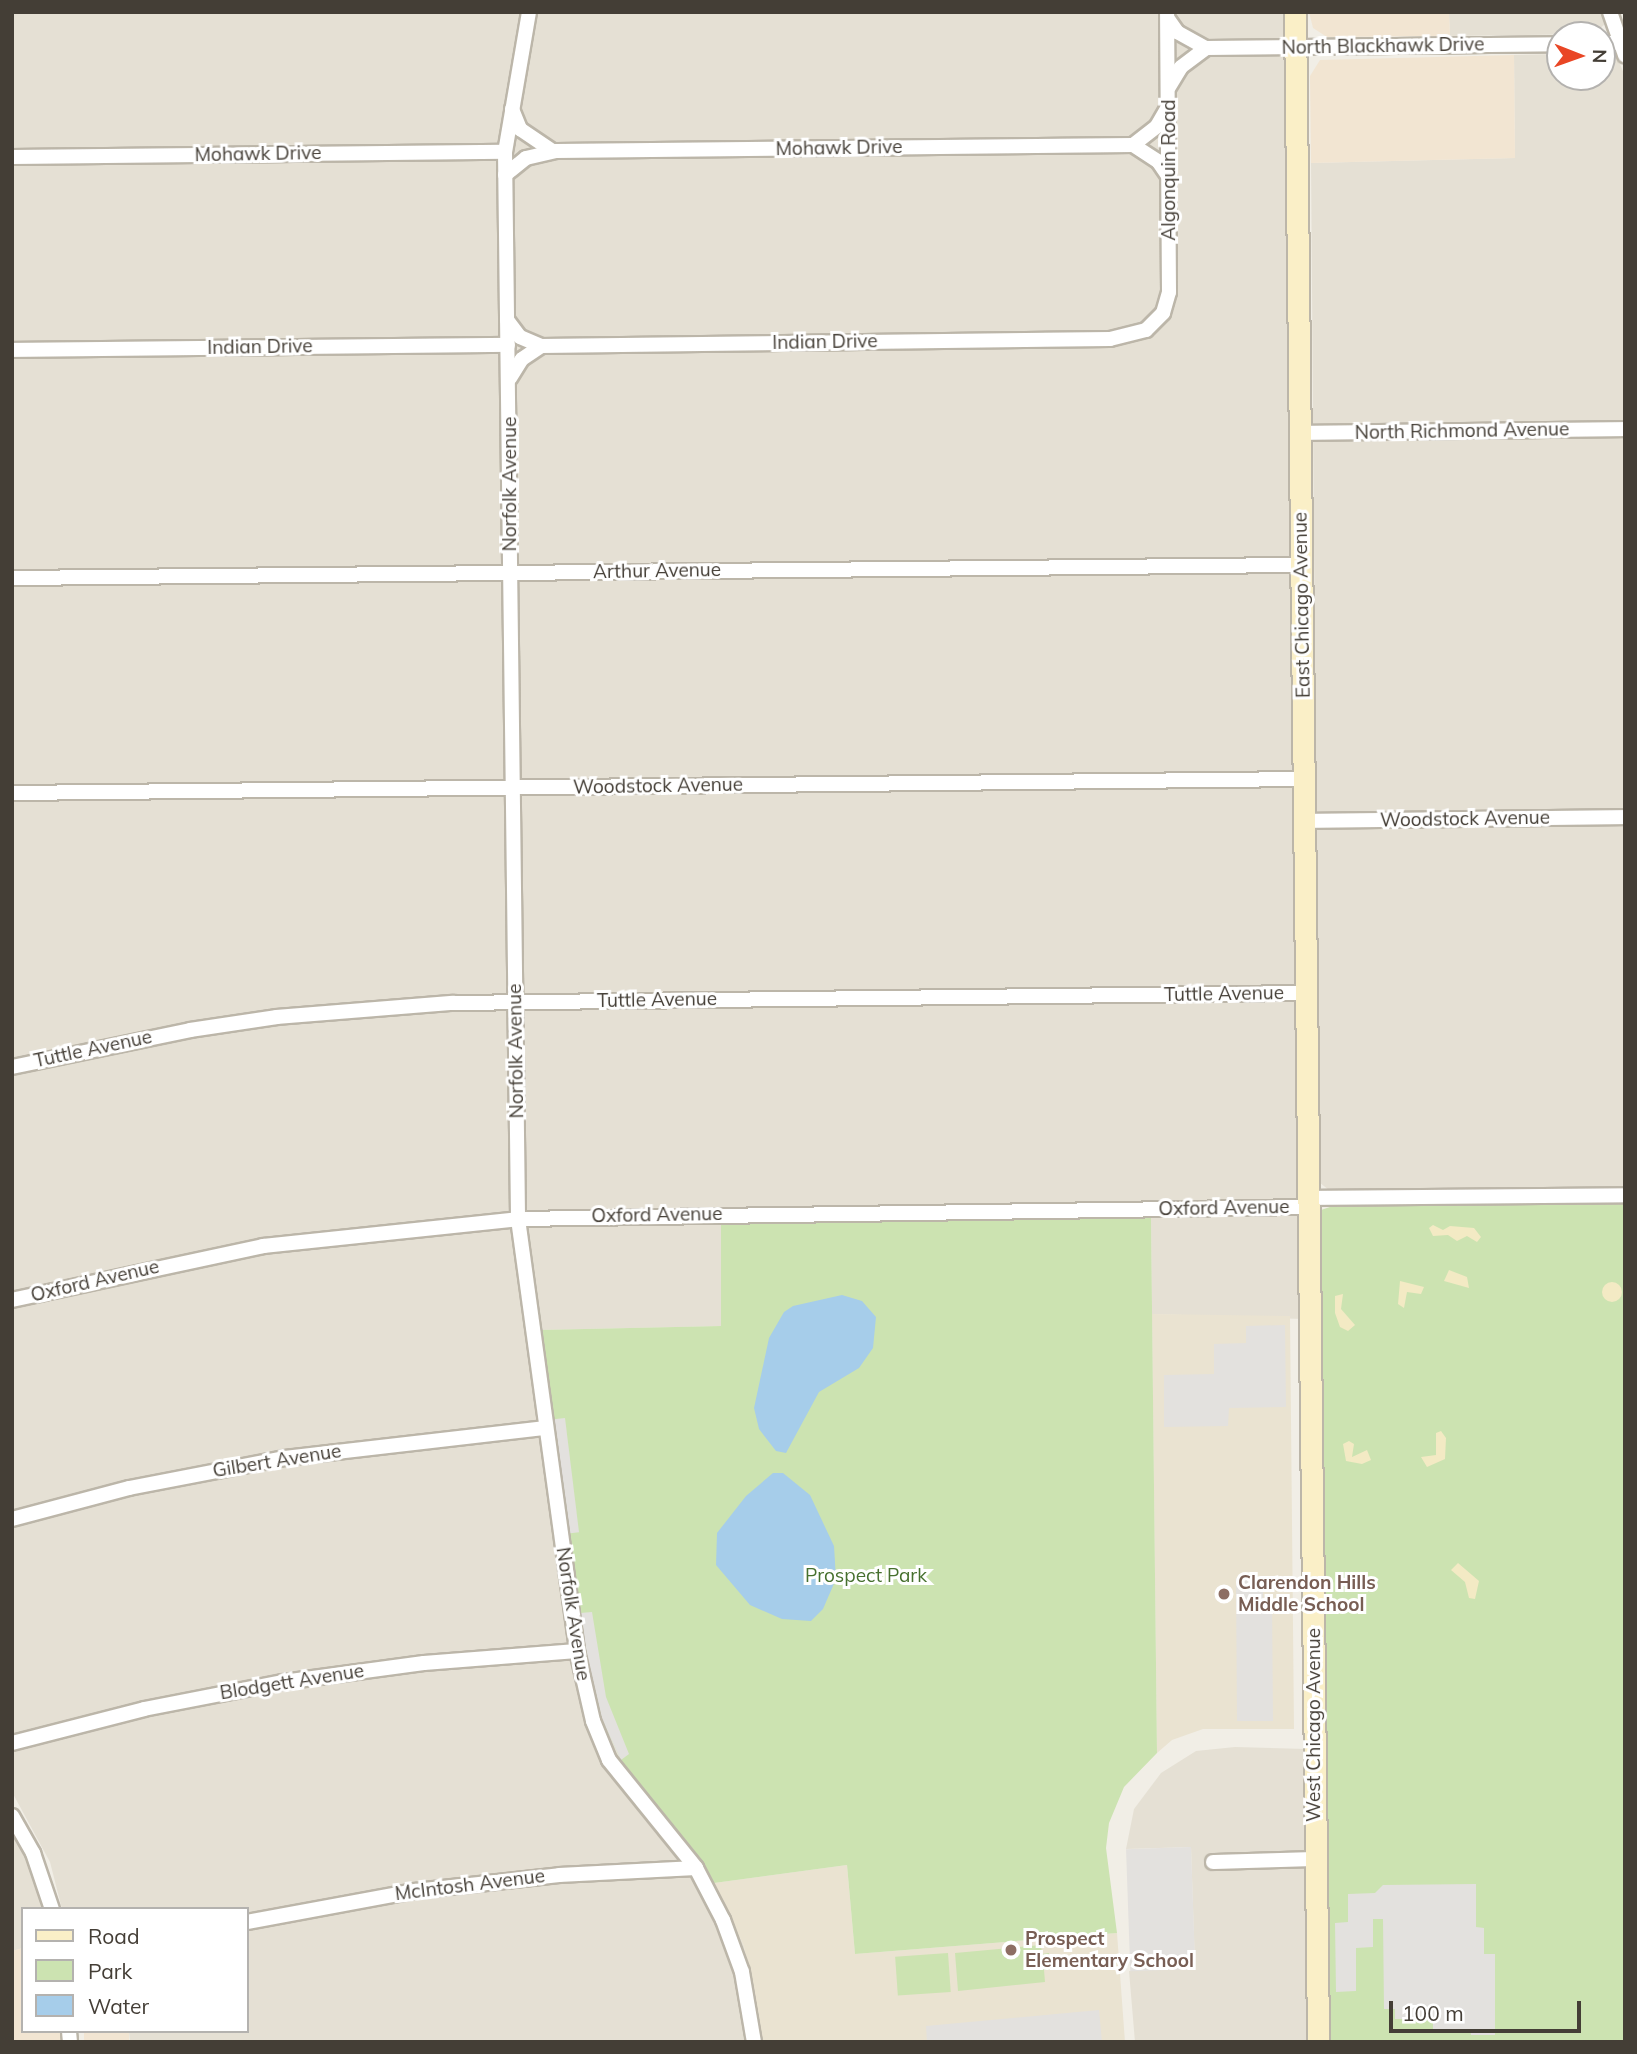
<!DOCTYPE html>
<style>
body{margin:0}
#map{position:relative;width:1637px;height:2054px;overflow:hidden;background:#f1eee6;font-family:Mulish,sans-serif}
div>[style]{position:absolute}
[style*='--x']{left:calc(var(--x)*1px);top:calc(var(--y)*1px);width:calc(var(--w)*1px);rotate:calc(var(--a)*1deg)}
.residential>*{inset:0;background:#e5e0d4}
.commercial>*{inset:0;background:#f2e5d2;transform-origin:0 0}
.education>*{inset:0;background:#eae3d1}
.green>*{inset:0;background:#cce3b1;transform-origin:0 0}
.sand>*{inset:0;background:#f3eac4}
.round{border-radius:50%}
.parking>*{inset:0;background:#e3e1de;transform-origin:0 0}
.water>*{inset:0;background:#a6cdea}
.roads{filter:drop-shadow(2px 0 #bcb6a9) drop-shadow(-2px 0 #bcb6a9) drop-shadow(0 2px #bcb6a9) drop-shadow(0 -2px #bcb6a9)}
.minor>*{height:14px;margin:-7px;padding:0 7px;transform-origin:7px;border-radius:7px;background:#fff}
.secondary>*{height:21px;margin:-10.5px;padding:0 10.5px;transform-origin:10.5px;border-radius:10.5px;background:#faefc7}
.dots>*{width:19px;height:19px;translate:-50% -50%;box-sizing:border-box;border:4px solid #fff;border-radius:50%}
span{translate:-50% -50%;white-space:nowrap;text-align:center;line-height:1.15;-webkit-text-stroke:6px #fff;paint-order:stroke}
.street-label{font-size:19px;color:#443e36}
.park-label{font-size:19px;color:#46702e}
.education-label{font-size:19px;color:#785e54;font-weight:700}
.left{translate:0 -50%;text-align:left}
.frame{position:absolute;inset:0;border:14px solid #443e36;pointer-events:none}
.legend{position:absolute;left:21px;top:1907px;width:228px;height:126px;box-sizing:border-box;background:#fff;border:2px solid #b4b2af;margin:0;padding:9px 12px;list-style:none;font-size:21px;color:#443e36}
.legend li{display:flex;align-items:center;gap:14px;height:35px}
.legend b{width:35px;border:2px solid #b4b2af}
.north{position:absolute;left:1546px;top:21px;width:70px;height:70px;box-sizing:border-box;background:#fff;border:2px solid #b4b2af;border-radius:50%;rotate:91deg;font-size:19px;font-weight:700;line-height:28px;text-align:center;color:#443e36}
.north::after{content:'';display:block;margin:auto;width:24px;height:32px;background:#e94625;clip-path:polygon(50% 0,100% 100%,50% 72%,0 100%)}
.scale{position:absolute;left:1389px;top:2001px;width:192px;height:32px;box-sizing:border-box;border:4px solid #443e36;border-top:0;padding-left:9px;font-size:21px;line-height:24px;white-space:nowrap;color:#443e36;-webkit-text-stroke:5px #fff;paint-order:stroke}
</style>
<div id="map">
<div class="residential">
<div style="clip-path:polygon(12px 12px,1288px 12px,1304px 1319px,1152px 1314px,1151px 1218px,722px 1224px,722px 1326px,539px 1330px,587px 1655px,602px 1719px,621px 1760px,681px 1835px,727px 1908px,744px 1946px,760px 2042px,130px 2042px,129px 2031px,247px 2031px,247px 1909px,62px 1909px,50px 1862px,12px 1792px)"></div>
<div style="clip-path:polygon(1449px 12px,1605px 12px,1606px 23px,1594px 34px,1450px 36px)"></div>
<div style="clip-path:polygon(1602px 48px,1616px 55px,1625px 76px,1625px 1189px,1330px 1191px,1319px 1182px,1319px 1171px,1311px 163px,1515px 158px,1514px 55px,1560px 54px,1560px 77px,1602px 77px)"></div>
<div style="clip-path:polygon(1235px 1747px,1307px 1749px,1311px 2042px,1135px 2042px,1129px 1971px,1195px 1968px,1191px 1847px,1126px 1849px,1134px 1809px,1161px 1773px,1196px 1751px)"></div>
<div style="clip-path:polygon(12px 1835px,38px 1878px,47px 1909px,23px 1909px,23px 1948px,12px 1951px)"></div>
</div>
<div class="commercial">
<div style="clip-path:polygon(1309px 12px,1449px 12px,1450px 36px,1327px 37px,1313px 28px)"></div>
<div style="clip-path:polygon(1514px 55px,1515px 158px,1311px 163px,1310px 76px,1320px 60px)"></div>
<div style="clip-path:polygon(23px 1948px,23px 2031px,67px 2031px,68px 2042px,12px 2042px,12px 1951px)"></div>
<div style="left:84px;top:2031px;width:45px;height:11px"></div>
</div>
<div class="education">
<div style="clip-path:polygon(1152px 1314px,1290px 1316px,1294px 1729px,1203px 1729px,1172px 1740px,1157px 1753px)"></div>
<div style="clip-path:polygon(847px 1865px,855px 1954px,1117px 1933px,1125px 2042px,760px 2042px,744px 1946px,714px 1883px)"></div>
</div>
<div class="green">
<div style="clip-path:polygon(1625px 1202px,1625px 2042px,1326px 2042px,1321px 1210px,1333px 1206px)"></div>
<div style="clip-path:polygon(1151px 1218px,1157px 1753px,1124px 1787px,1109px 1823px,1106px 1848px,1117px 1933px,855px 1954px,847px 1865px,714px 1883px,621px 1760px,602px 1719px,587px 1656px,539px 1330px,721px 1326px,721px 1224px)"></div>
<div style="clip-path:polygon(1041px 1945px,1042px 1954px,1049px 1953px,1050px 1970px,1044px 1970px,1045px 1982px,958px 1991px,955px 1953px)"></div>
<div style="left:948px;top:1953px;width:39px;height:53px;rotate:86deg"></div>
</div>
<div class="sand">
<div style="clip-path:polygon(1433px 1225px,1443px 1230px,1450px 1226px,1474px 1228px,1481px 1237px,1477px 1242px,1467px 1236px,1457px 1241px,1448px 1235px,1433px 1236px,1429px 1228px)"></div>
<div style="clip-path:polygon(1449px 1270px,1467px 1277px,1469px 1288px,1444px 1281px)"></div>
<div style="clip-path:polygon(1400px 1281px,1424px 1287px,1421px 1294px,1407px 1292px,1404px 1308px,1398px 1304px)"></div>
<div class="round" style="left:1602px;top:1282px;width:20px;height:20px"></div>
<div style="clip-path:polygon(1343px 1294px,1341px 1309px,1355px 1325px,1348px 1331px,1340px 1327px,1335px 1313px,1335px 1296px)"></div>
<div style="clip-path:polygon(1441px 1431px,1446px 1438px,1445px 1459px,1427px 1467px,1421px 1457px,1436px 1455px,1436px 1433px)"></div>
<div style="clip-path:polygon(1349px 1441px,1354px 1444px,1352px 1457px,1367px 1450px,1371px 1460px,1362px 1464px,1346px 1461px,1343px 1444px)"></div>
<div style="clip-path:polygon(1458px 1563px,1479px 1581px,1475px 1599px,1469px 1598px,1465px 1582px,1451px 1570px)"></div>
</div>
<div class="parking">
<div style="clip-path:polygon(1285px 1325px,1286px 1407px,1229px 1408px,1228px 1426px,1164px 1427px,1164px 1375px,1214px 1374px,1214px 1344px,1246px 1343px,1246px 1326px)"></div>
<div style="left:565px;top:1418px;width:115px;height:11px;rotate:83deg"></div>
<div style="clip-path:polygon(1236px 1578px,1263px 1578px,1263px 1600px,1272px 1600px,1273px 1721px,1237px 1721px)"></div>
<div style="clip-path:polygon(592px 1612px,606px 1697px,629px 1754px,621px 1760px,602px 1719px,587px 1656px,580px 1613px)"></div>
<div style="left:1191px;top:1847px;width:122px;height:65px;rotate:88deg"></div>
<div style="clip-path:polygon(1476px 1884px,1476px 1927px,1484px 1928px,1484px 1954px,1495px 1954px,1495px 2035px,1471px 2035px,1470px 2029px,1433px 2029px,1433px 2019px,1395px 2019px,1395px 2009px,1384px 2009px,1383px 1919px,1373px 1919px,1373px 1947px,1356px 1948px,1356px 1991px,1336px 1992px,1335px 1923px,1348px 1922px,1348px 1894px,1375px 1893px,1383px 1885px)"></div>
<div style="clip-path:polygon(1099px 2010px,1102px 2042px,927px 2042px,926px 2026px)"></div>
</div>
<div class="water">
<div style="clip-path:polygon(842px 1295px,862px 1301px,876px 1317px,873px 1348px,859px 1368px,819px 1392px,786px 1453px,776px 1451px,759px 1429px,754px 1408px,769px 1338px,784px 1312px,793px 1306px)"></div>
<div style="clip-path:polygon(773px 1473px,783px 1473px,810px 1495px,834px 1546px,836px 1579px,823px 1609px,811px 1621px,782px 1619px,750px 1605px,716px 1565px,717px 1533px,746px 1496px)"></div>
</div>
<div class="roads">
<div class="minor">
<div style="--x:529;--y:12;--w:142;--a:99.7"></div>
<div style="--x:505;--y:152;--w:1067;--a:89.3"></div>
<div style="--x:518;--y:1219;--w:436;--a:82.2"></div>
<div style="--x:577;--y:1651;--w:72;--a:77.1"></div>
<div style="--x:593;--y:1721;--w:42;--a:67.7"></div>
<div style="--x:609;--y:1760;--w:139;--a:51.1"></div>
<div style="--x:696;--y:1868;--w:59;--a:62.6"></div>
<div style="--x:723;--y:1920;--w:55;--a:69.9"></div>
<div style="--x:742;--y:1972;--w:71;--a:80.3"></div>
<div style="--x:1610;--y:12;--w:46;--a:70.8"></div>
<div style="--x:1168;--y:19;--w:16;--a:55"></div>
<div style="--x:1177;--y:32;--w:33;--a:29"></div>
<div style="--x:1206;--y:48;--w:354;--a:-0.6"></div>
<div style="--x:1602;--y:43;--w:23;--a:0"></div>
<div style="--x:1169;--y:87;--w:23;--a:-59"></div>
<div style="--x:1181;--y:67;--w:31;--a:-37"></div>
<div style="--x:512;--y:109;--w:22;--a:68"></div>
<div style="--x:520;--y:129;--w:37;--a:34"></div>
<div style="--x:1133;--y:145;--w:31;--a:-38"></div>
<div style="--x:1157;--y:126;--w:20;--a:-60"></div>
<div style="--x:12;--y:157;--w:493;--a:-0.6"></div>
<div style="--x:505;--y:175;--w:27;--a:-39"></div>
<div style="--x:526;--y:158;--w:31;--a:-13"></div>
<div style="--x:556;--y:151;--w:577;--a:-0.6"></div>
<div style="--x:1133;--y:145;--w:30;--a:33"></div>
<div style="--x:1158;--y:161;--w:18;--a:56"></div>
<div style="--x:507;--y:320;--w:21;--a:53"></div>
<div style="--x:520;--y:337;--w:23;--a:23"></div>
<div style="--x:12;--y:350;--w:496;--a:-0.6"></div>
<div style="--x:510;--y:378;--w:22;--a:-58"></div>
<div style="--x:522;--y:359;--w:23;--a:-34"></div>
<div style="--x:541;--y:346;--w:569;--a:-0.7"></div>
<div style="--x:1110;--y:339;--w:37;--a:-14"></div>
<div style="--x:1146;--y:330;--w:24;--a:-45"></div>
<div style="--x:1163;--y:313;--w:22;--a:-74"></div>
<div style="--x:1169;--y:292;--w:280;--a:-90.4"></div>
<div style="--x:1300;--y:433;--w:325;--a:-0.7"></div>
<div style="--x:12;--y:578;--w:1290;--a:-0.58"></div>
<div style="--x:12;--y:793;--w:1292;--a:-0.62"></div>
<div style="--x:1305;--y:821;--w:320;--a:-0.7"></div>
<div style="--x:12;--y:1067;--w:182;--a:-11.7"></div>
<div style="--x:190;--y:1030;--w:88;--a:-8.5"></div>
<div style="--x:277;--y:1017;--w:176;--a:-4.6"></div>
<div style="--x:452;--y:1003;--w:855;--a:-0.67"></div>
<div style="--x:1309;--y:1198;--w:316;--a:-0.5"></div>
<div style="--x:12;--y:1300;--w:257;--a:-12.1"></div>
<div style="--x:263;--y:1246;--w:256;--a:-6"></div>
<div style="--x:518;--y:1219;--w:791;--a:-0.87"></div>
<div style="--x:12;--y:1519;--w:121;--a:-14.8"></div>
<div style="--x:129;--y:1488;--w:159;--a:-10.9"></div>
<div style="--x:285;--y:1458;--w:262;--a:-6.6"></div>
<div style="--x:12;--y:1743;--w:136;--a:-14.4"></div>
<div style="--x:144;--y:1709;--w:142;--a:-11"></div>
<div style="--x:283;--y:1682;--w:142;--a:-7.7"></div>
<div style="--x:424;--y:1663;--w:153;--a:-4.5"></div>
<div style="--x:12;--y:1816;--w:43;--a:60.4"></div>
<div style="--x:33;--y:1853;--w:59;--a:71.3"></div>
<div style="--x:1213;--y:1862;--w:102;--a:-1.7"></div>
<div style="--x:247;--y:1922;--w:171;--a:-10.5"></div>
<div style="--x:415;--y:1891;--w:145;--a:-6.3"></div>
<div style="--x:559;--y:1875;--w:137;--a:-2.9"></div>
<div style="--x:69;--y:2031;--w:11;--a:85"></div>
</div>
<div class="secondary">
<div style="--x:1295;--y:12;--w:2030;--a:89.35"></div>
</div>
</div>
<div class="dots">
<div style="left:1224px;top:1594px;background:#8d6e63"></div>
<div style="left:1011px;top:1950px;background:#8d6e63"></div>
</div>
<div class="street-label">
<span style="left:1383px;top:46px;rotate:-1deg">North Blackhawk Drive</span>
<span style="left:839px;top:148px;rotate:-1deg">Mohawk Drive</span>
<span style="left:258px;top:154px;rotate:-1deg">Mohawk Drive</span>
<span style="left:1169px;top:170px;rotate:-90deg">Algonquin Road</span>
<span style="left:825px;top:342px;rotate:-1deg">Indian Drive</span>
<span style="left:260px;top:347px;rotate:-1deg">Indian Drive</span>
<span style="left:1462px;top:431px;rotate:-1deg">North Richmond Avenue</span>
<span style="left:510px;top:484px;rotate:-90deg">Norfolk Avenue</span>
<span style="left:657px;top:571px;rotate:-1deg">Arthur Avenue</span>
<span style="left:1302px;top:605px;rotate:-91deg">East Chicago Avenue</span>
<span style="left:658px;top:786px;rotate:-1deg">Woodstock Avenue</span>
<span style="left:1465px;top:819px;rotate:-1deg">Woodstock Avenue</span>
<span style="left:1224px;top:994px;rotate:-1deg">Tuttle Avenue</span>
<span style="left:657px;top:1000px;rotate:-1deg">Tuttle Avenue</span>
<span style="left:93px;top:1049px;rotate:-12deg">Tuttle Avenue</span>
<span style="left:516px;top:1051px;rotate:-91deg">Norfolk Avenue</span>
<span style="left:1224px;top:1208px;rotate:-1deg">Oxford Avenue</span>
<span style="left:657px;top:1215px;rotate:-1deg">Oxford Avenue</span>
<span style="left:95px;top:1281px;rotate:-13deg">Oxford Avenue</span>
<span style="left:277px;top:1461px;rotate:-9deg">Gilbert Avenue</span>
<span style="left:573px;top:1614px;rotate:81deg">Norfolk Avenue</span>
<span style="left:292px;top:1682px;rotate:-9deg">Blodgett Avenue</span>
<span style="left:1314px;top:1725px;rotate:-90deg">West Chicago Avenue</span>
<span style="left:470px;top:1885px;rotate:-7deg">McIntosh Avenue</span>
</div>
<div class="park-label">
<span style="left:866px;top:1576px">Prospect Park</span>
</div>
<div class="education-label">
<span class="left" style="left:1238px;top:1594px">Clarendon Hills<br>Middle School</span>
<span class="left" style="left:1025px;top:1950px">Prospect<br>Elementary School</span>
</div>
<div class="frame"></div>
<ul class="legend">
<li><b style="height:9px;background:#faefc7"></b>Road</li>
<li><b style="height:19px;background:#cce3b1"></b>Park</li>
<li><b style="height:19px;background:#a6cdea"></b>Water</li>
</ul>
<div class="north">N</div>
<div class="scale">100 m</div>
</div>
